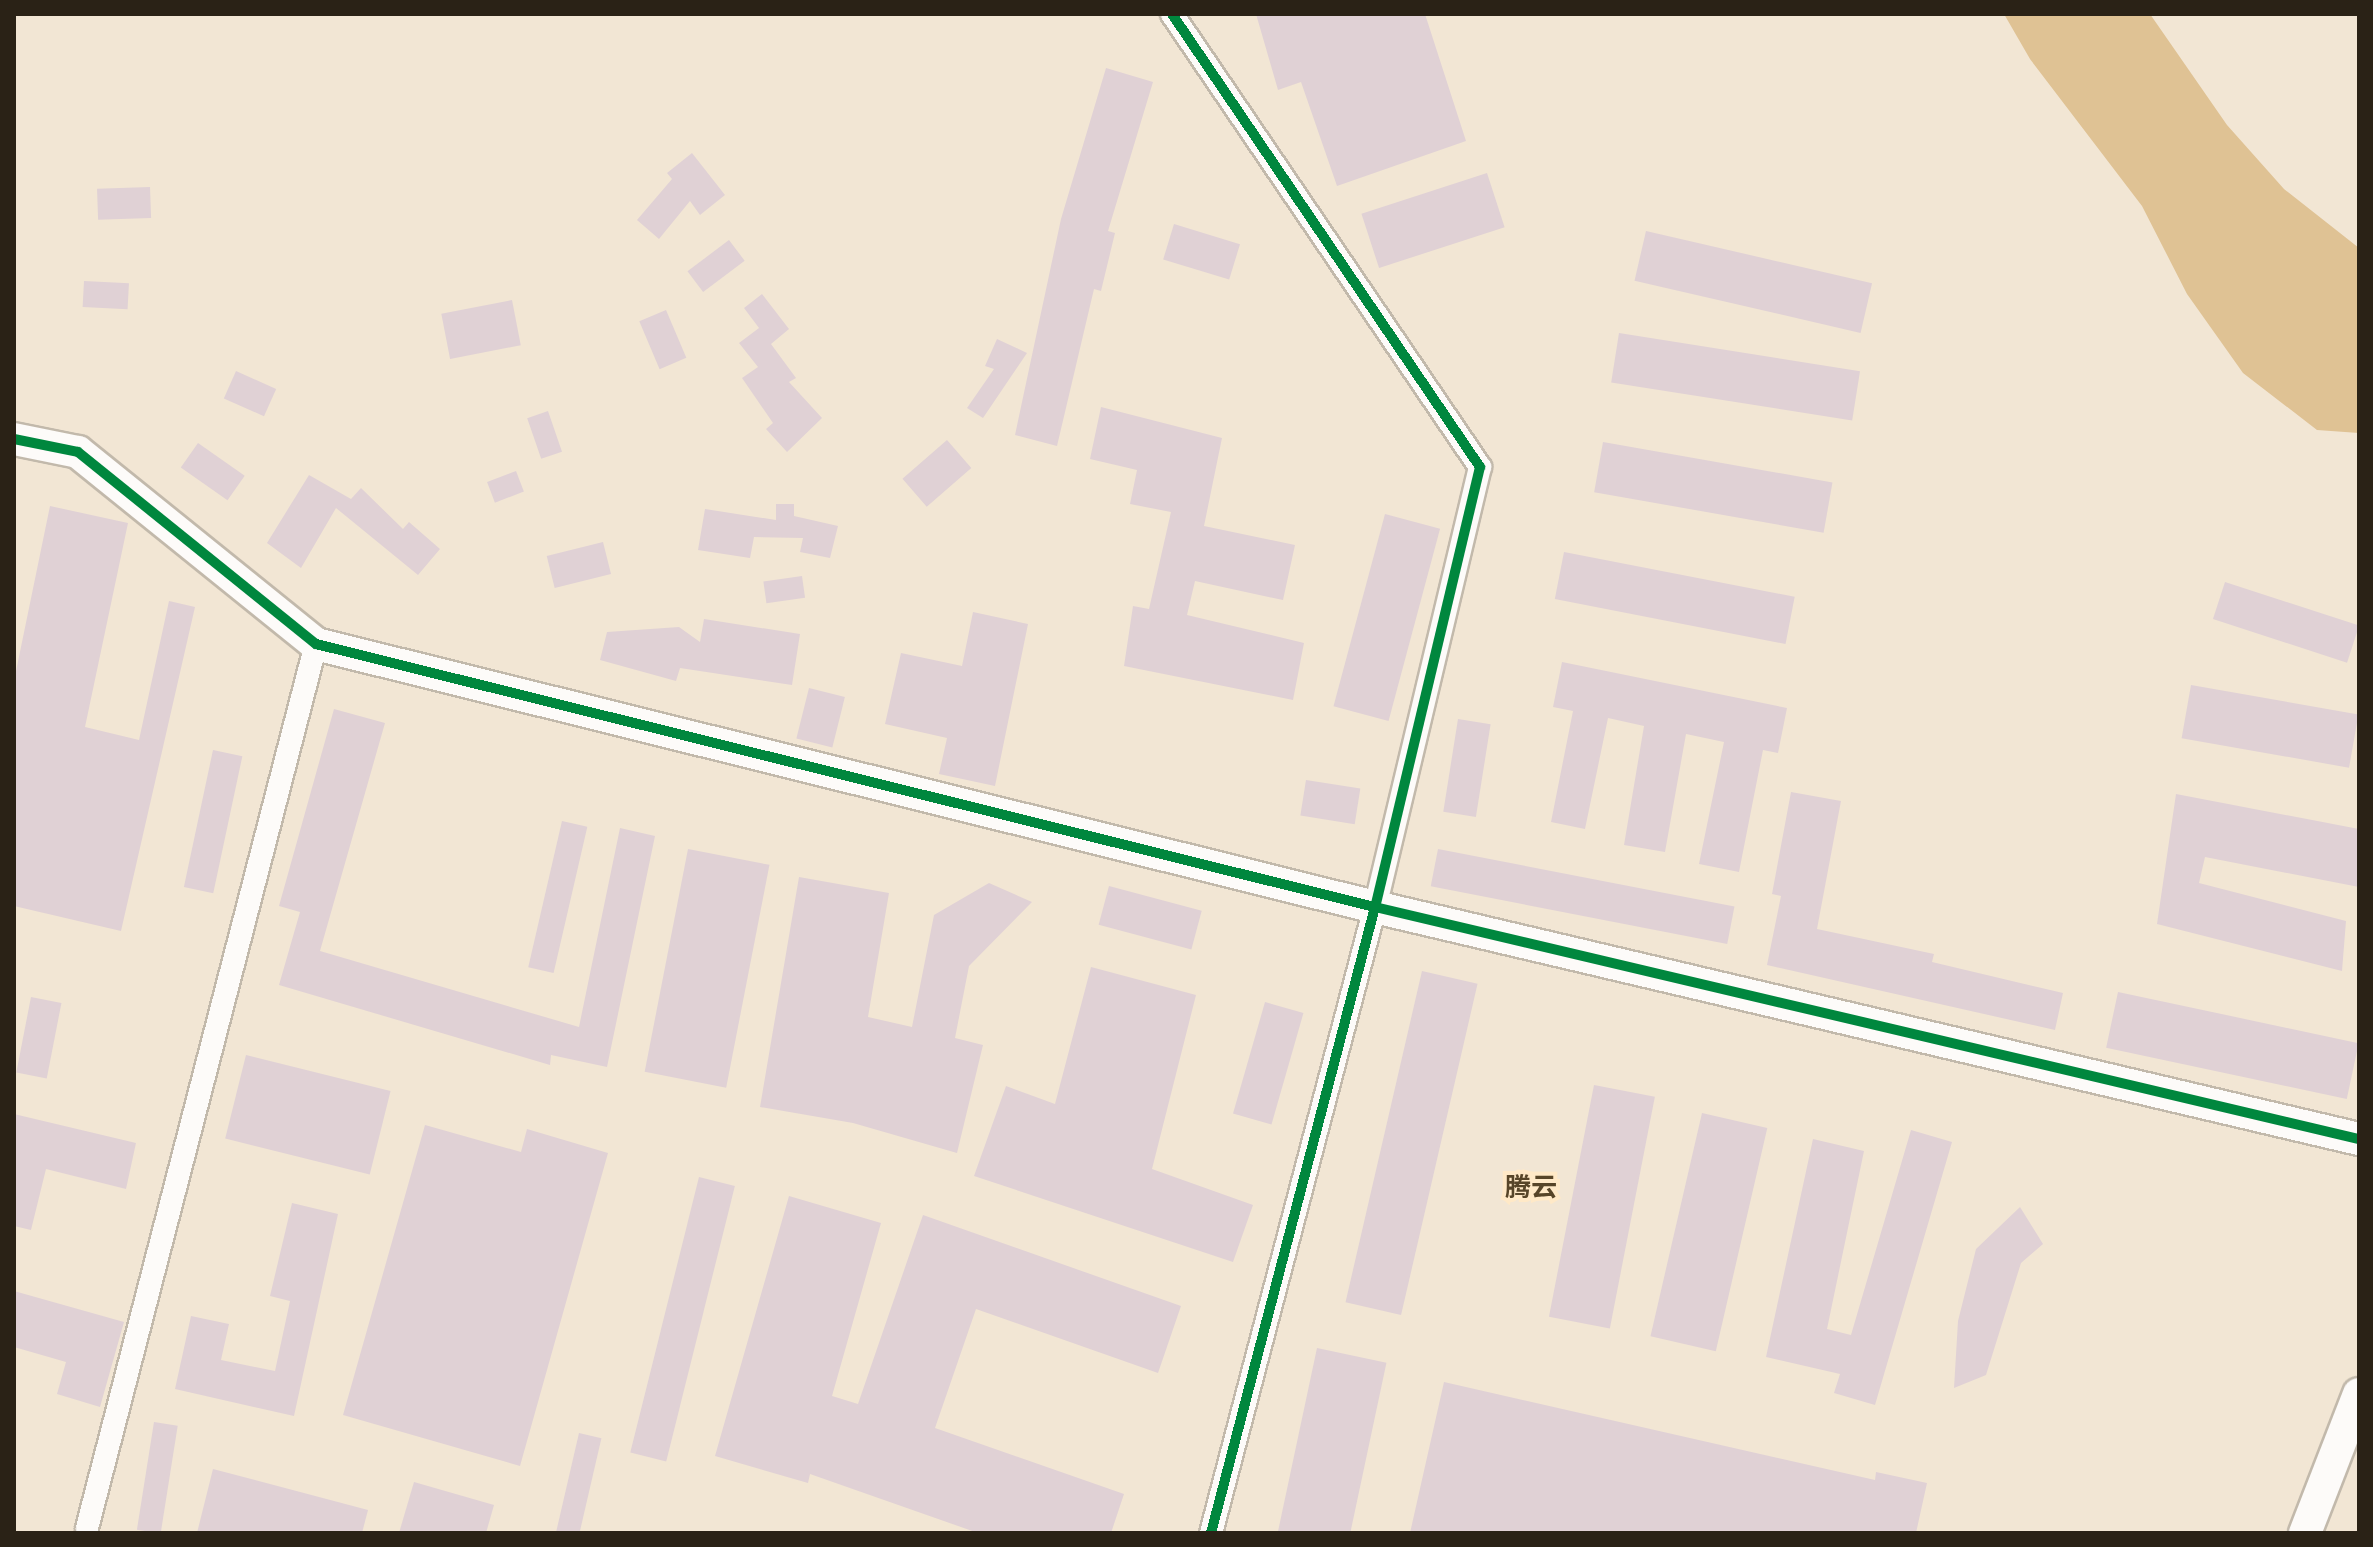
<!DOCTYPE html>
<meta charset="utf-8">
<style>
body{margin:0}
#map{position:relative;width:2373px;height:1547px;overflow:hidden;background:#f2e6d4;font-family:"DM Sans","Noto Sans SC",sans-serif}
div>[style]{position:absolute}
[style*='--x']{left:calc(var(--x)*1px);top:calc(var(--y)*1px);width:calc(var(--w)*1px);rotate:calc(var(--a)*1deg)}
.forest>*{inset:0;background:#dfc294}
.building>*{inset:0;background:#e0d1d5;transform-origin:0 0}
.roads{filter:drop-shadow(2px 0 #c2b9ab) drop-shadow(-2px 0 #c2b9ab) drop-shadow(0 2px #c2b9ab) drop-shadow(0 -2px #c2b9ab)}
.street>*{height:22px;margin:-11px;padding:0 11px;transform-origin:11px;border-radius:11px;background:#fdfbf9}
.secondary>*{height:32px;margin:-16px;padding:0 16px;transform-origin:16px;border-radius:16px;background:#fdfbf9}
.cycleway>*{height:10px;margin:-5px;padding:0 5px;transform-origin:5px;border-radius:5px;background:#00873e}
span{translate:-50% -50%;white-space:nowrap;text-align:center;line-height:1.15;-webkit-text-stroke:8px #ffe9c7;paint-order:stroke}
.quarter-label{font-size:26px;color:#574528;font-weight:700}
.frame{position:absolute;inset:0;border:16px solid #2a2216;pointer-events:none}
</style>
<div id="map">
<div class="forest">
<div style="clip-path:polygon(2004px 14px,2150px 14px,2227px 125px,2284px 189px,2359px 248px,2359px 433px,2317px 430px,2243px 373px,2187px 294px,2142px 206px,2030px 59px)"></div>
</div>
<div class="building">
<div style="clip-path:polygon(1256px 14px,1425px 14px,1466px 141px,1337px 186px,1301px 82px,1278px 90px)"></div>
<div style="clip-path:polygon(1106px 68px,1153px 82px,1108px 231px,1115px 233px,1101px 291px,1094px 289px,1057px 446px,1015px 435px,1061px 219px)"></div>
<div style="clip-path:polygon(692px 153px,725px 195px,700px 215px,690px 201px,659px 239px,637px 220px,672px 179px,667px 173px)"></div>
<div style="left:1487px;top:173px;width:57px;height:132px;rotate:72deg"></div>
<div style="left:150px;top:187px;width:31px;height:53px;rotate:88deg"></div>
<div style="left:1174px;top:224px;width:69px;height:37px;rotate:17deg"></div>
<div style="left:1646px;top:231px;width:232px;height:51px;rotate:13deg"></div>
<div style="left:729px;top:240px;width:26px;height:52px;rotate:53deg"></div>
<div style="left:84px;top:281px;width:45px;height:26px;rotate:3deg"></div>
<div style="clip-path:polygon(762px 294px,789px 329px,771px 344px,796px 378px,789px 382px,822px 418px,787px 452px,766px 429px,773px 423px,742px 378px,758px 367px,739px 343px,759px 328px,744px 308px)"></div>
<div style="left:512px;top:300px;width:46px;height:72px;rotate:79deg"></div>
<div style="left:666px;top:310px;width:52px;height:29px;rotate:67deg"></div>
<div style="left:1619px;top:333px;width:244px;height:50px;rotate:9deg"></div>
<div style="clip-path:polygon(997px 339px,1027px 353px,983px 418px,967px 408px,994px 369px,985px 366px)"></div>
<div style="left:236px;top:371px;width:44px;height:30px;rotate:24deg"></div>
<div style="clip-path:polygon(1101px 407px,1222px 438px,1204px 526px,1295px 545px,1283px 600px,1195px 581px,1187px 615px,1304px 643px,1293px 700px,1124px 666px,1133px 606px,1149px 609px,1171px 512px,1130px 504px,1137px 470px,1090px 459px)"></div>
<div style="left:548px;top:411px;width:43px;height:22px;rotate:71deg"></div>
<div style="left:947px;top:440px;width:37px;height:59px;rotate:49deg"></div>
<div style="left:1603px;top:442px;width:233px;height:51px;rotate:10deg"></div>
<div style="left:198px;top:443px;width:57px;height:30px;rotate:35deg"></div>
<div style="left:516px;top:471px;width:22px;height:31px;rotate:69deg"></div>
<div style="clip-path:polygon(309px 475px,351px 499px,361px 488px,403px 529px,409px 522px,440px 549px,418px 575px,336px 508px,301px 568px,267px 543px)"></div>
<div style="clip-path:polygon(776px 504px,794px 504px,794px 516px,838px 526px,830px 558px,800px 552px,803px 538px,754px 537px,750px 558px,698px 550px,705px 509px,776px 520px)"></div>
<div style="clip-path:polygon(50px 506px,128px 523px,85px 727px,139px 740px,169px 601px,195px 607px,121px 931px,14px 906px,14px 681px)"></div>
<div style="left:1385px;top:514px;width:57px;height:199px;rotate:15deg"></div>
<div style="left:603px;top:542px;width:33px;height:58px;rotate:76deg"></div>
<div style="left:1564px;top:552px;width:235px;height:48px;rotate:11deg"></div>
<div style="left:802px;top:576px;width:22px;height:39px;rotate:82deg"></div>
<div style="left:2225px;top:582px;width:141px;height:39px;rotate:18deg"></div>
<div style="clip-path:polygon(973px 612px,1028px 624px,995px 786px,939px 774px,947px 738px,885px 724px,901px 653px,962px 666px)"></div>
<div style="clip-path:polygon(704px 619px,800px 634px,792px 685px,680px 668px,676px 681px,600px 660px,607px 632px,679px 627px,700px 642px)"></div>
<div style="clip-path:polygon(1562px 662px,1787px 708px,1778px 753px,1763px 750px,1739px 872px,1699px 864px,1724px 742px,1686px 734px,1665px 852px,1624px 845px,1644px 726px,1608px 718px,1585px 829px,1551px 822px,1573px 711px,1553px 707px)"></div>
<div style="left:2191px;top:685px;width:170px;height:54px;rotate:10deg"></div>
<div style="left:809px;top:688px;width:37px;height:52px;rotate:14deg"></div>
<div style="clip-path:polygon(334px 709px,385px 723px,320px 951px,579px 1027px,620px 828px,655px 836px,607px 1067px,551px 1055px,550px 1065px,279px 985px,300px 912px,279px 906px)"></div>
<div style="left:1458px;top:719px;width:33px;height:94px;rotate:9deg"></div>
<div style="left:213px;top:750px;width:30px;height:140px;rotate:12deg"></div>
<div style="left:1306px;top:780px;width:55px;height:36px;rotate:9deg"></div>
<div style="clip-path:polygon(1791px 792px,1841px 801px,1817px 929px,1934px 954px,1932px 962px,2063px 993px,2055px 1030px,1767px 965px,1781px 896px,1772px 894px)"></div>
<div style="clip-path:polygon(2176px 794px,2359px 829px,2359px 887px,2205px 857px,2199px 883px,2346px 921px,2342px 971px,2157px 924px)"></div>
<div style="left:562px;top:821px;width:26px;height:150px;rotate:13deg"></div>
<div style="left:688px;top:849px;width:83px;height:227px;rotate:11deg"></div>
<div style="left:1438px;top:849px;width:302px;height:38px;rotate:11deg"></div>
<div style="clip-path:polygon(799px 877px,889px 893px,868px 1017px,912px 1027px,934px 915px,989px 883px,1032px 902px,969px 966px,955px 1038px,983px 1045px,957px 1153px,853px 1123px,760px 1107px)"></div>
<div style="left:1109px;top:886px;width:96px;height:40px;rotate:15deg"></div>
<div style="clip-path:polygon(1091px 967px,1196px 995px,1152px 1169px,1253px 1205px,1233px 1262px,974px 1176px,1006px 1086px,1055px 1104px)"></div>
<div style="left:1422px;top:971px;width:57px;height:340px;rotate:13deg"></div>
<div style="left:2118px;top:992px;width:246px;height:57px;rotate:12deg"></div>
<div style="left:31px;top:997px;width:31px;height:77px;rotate:11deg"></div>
<div style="left:1265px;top:1002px;width:40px;height:116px;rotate:16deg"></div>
<div style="left:246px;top:1055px;width:149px;height:86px;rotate:14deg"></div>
<div style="left:1594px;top:1085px;width:62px;height:236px;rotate:11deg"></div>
<div style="left:1702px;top:1113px;width:67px;height:229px;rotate:13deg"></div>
<div style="clip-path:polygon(14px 1114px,136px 1143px,126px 1189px,46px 1169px,31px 1230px,14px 1226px)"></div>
<div style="clip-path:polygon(425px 1125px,521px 1152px,527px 1129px,608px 1153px,520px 1466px,343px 1415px)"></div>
<div style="clip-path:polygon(1911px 1130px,1952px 1142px,1875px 1405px,1834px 1393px,1840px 1374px,1766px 1357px,1813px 1139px,1864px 1151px,1827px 1329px,1851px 1335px)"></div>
<div style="left:699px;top:1177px;width:37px;height:284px;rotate:14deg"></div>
<div style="clip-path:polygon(789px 1196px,881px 1223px,832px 1396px,858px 1404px,923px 1215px,1181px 1306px,1158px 1373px,976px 1309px,935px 1428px,1124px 1494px,1111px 1533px,978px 1533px,810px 1474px,808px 1483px,715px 1456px)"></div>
<div style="clip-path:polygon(292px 1203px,338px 1214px,294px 1416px,175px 1389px,191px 1316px,229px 1324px,221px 1360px,275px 1371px,290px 1301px,270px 1296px)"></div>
<div style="clip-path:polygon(2020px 1207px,2043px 1244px,2021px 1263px,1986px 1375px,1954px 1388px,1958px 1321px,1976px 1249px)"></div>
<div style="clip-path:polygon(14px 1291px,124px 1322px,100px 1407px,57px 1394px,66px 1362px,14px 1347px)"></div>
<div style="left:1317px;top:1348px;width:71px;height:189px;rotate:12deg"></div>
<div style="clip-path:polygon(1444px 1382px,1875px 1480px,1876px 1472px,1927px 1483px,1916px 1533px,1410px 1533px)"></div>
<div style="left:154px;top:1422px;width:24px;height:109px;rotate:9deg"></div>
<div style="left:579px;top:1433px;width:23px;height:103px;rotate:13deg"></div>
<div style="clip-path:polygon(213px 1469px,368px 1510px,362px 1533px,197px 1533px)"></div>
<div style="clip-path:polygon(414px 1482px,494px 1505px,486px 1533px,399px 1533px)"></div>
</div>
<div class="roads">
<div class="street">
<div style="--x:1172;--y:14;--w:548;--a:55.79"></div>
<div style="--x:1480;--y:467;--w:452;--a:103.4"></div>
<div style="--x:1375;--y:907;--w:647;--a:104.68"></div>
<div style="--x:87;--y:1528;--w:913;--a:-75.48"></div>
</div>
<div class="secondary">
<div style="--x:14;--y:439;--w:65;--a:11.5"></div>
<div style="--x:78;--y:452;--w:306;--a:38.9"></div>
<div style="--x:316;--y:644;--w:1091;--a:13.95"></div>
<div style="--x:1375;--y:907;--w:1011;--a:13.27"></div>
<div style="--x:2305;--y:1533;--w:149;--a:-68.8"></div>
</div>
</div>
<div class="cycleway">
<div style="--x:1172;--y:14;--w:548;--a:55.79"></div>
<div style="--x:1480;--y:467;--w:452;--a:103.4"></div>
<div style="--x:1375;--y:907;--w:647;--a:104.68"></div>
<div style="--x:14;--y:439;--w:65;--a:11.5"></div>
<div style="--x:78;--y:452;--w:306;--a:38.9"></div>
<div style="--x:316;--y:644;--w:1091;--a:13.95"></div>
<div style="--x:1375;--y:907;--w:1011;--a:13.27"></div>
</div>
<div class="quarter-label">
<span style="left:1531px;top:1188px">腾云</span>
</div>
<div class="frame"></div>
</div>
